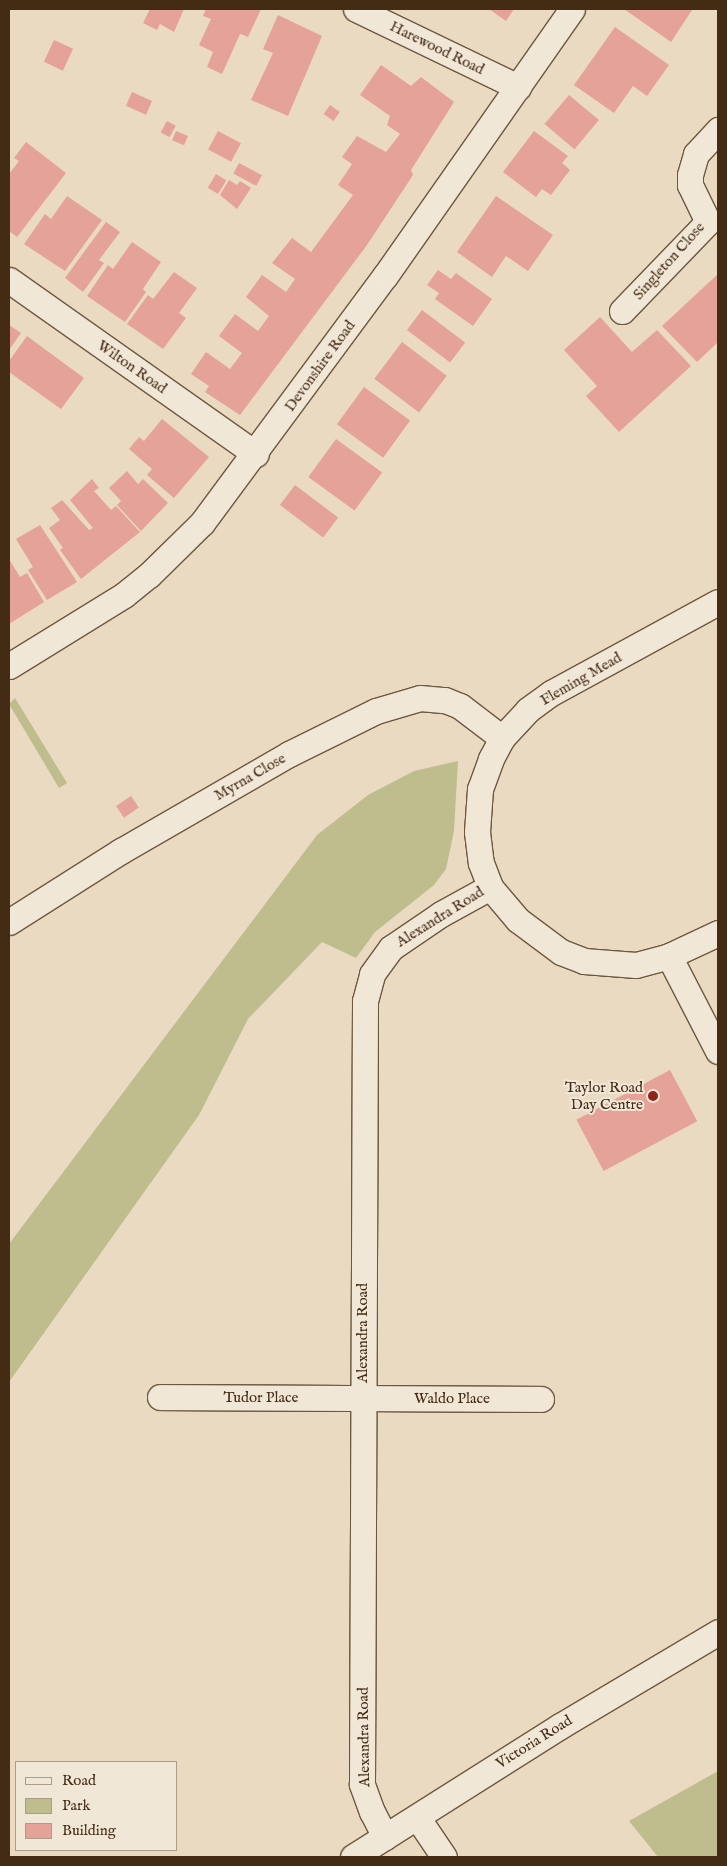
<!DOCTYPE html>
<style>
body{margin:0}
#map{position:relative;width:727px;height:1866px;overflow:hidden;background:#e9dac1;font-family:"IM FELL English",serif}
div>[style]{position:absolute}
[style*='--x']{left:calc(var(--x)*1px);top:calc(var(--y)*1px);width:calc(var(--w)*1px);rotate:calc(var(--a)*1deg)}
.green>*{inset:0;background:#bfbd8d}
.building>*{inset:0;background:#e5a298;transform-origin:0 0}
.roads{filter:drop-shadow(1px 0 #6d583f) drop-shadow(-1px 0 #6d583f) drop-shadow(0 1px #6d583f) drop-shadow(0 -1px #6d583f)}
.street>*{height:25px;margin:-12.5px;padding:0 12.5px;transform-origin:12.5px;border-radius:12.5px;background:#f1e7d7}
.dots>*{width:14px;height:14px;translate:-50% -50%;box-sizing:border-box;border:2px solid #f1e7d7;border-radius:50%}
span{translate:-50% -50%;white-space:nowrap;text-align:center;line-height:1.15;-webkit-text-stroke:4px #f1e7d7;paint-order:stroke}
.street-label{font-size:15px;color:#442c14}
.poi-label{font-size:15px;color:#442c14}
.right{translate:-100% -50%;text-align:right}
.frame{position:absolute;inset:0;border:10px solid #442c14;pointer-events:none}
.legend{position:absolute;left:15px;top:1761px;width:162px;height:90px;box-sizing:border-box;background:#f1e7d7;border:1px solid #ac9c89;margin:0;padding:6px 9px;list-style:none;font-size:15px;color:#442c14}
.legend li{display:flex;align-items:center;gap:10px;height:25px}
.legend b{width:25px;border:1px solid #ac9c89}
</style>
<div id="map">
<div class="green">
<div style="clip-path:polygon(15px 698px,67px 783px,59px 788px,9px 704px)"></div>
<div style="clip-path:polygon(458px 761px,454px 831px,446px 869px,434px 885px,375px 932px,356px 958px,322px 942px,248px 1019px,199px 1115px,9px 1382px,9px 1244px,317px 835px,368px 795px,414px 771px)"></div>
<div style="clip-path:polygon(718px 1771px,718px 1857px,658px 1857px,629px 1821px)"></div>
</div>
<div class="building">
<div style="clip-path:polygon(150px 9px,184px 9px,174px 32px,160px 24px,157px 30px,143px 23px)"></div>
<div style="clip-path:polygon(206px 9px,261px 9px,248px 37px,240px 34px,222px 74px,207px 67px,213px 52px,199px 45px,211px 19px,203px 16px)"></div>
<div style="clip-path:polygon(489px 9px,514px 9px,506px 21px)"></div>
<div style="clip-path:polygon(624px 9px,691px 9px,692px 10px,671px 42px)"></div>
<div style="clip-path:polygon(278px 15px,322px 36px,288px 116px,251px 100px,273px 53px,263px 49px)"></div>
<div style="clip-path:polygon(615px 27px,669px 65px,647px 96px,633px 86px,614px 113px,574px 85px)"></div>
<div style="left:54px;top:40px;width:21px;height:24px;rotate:25deg"></div>
<div style="clip-path:polygon(381px 65px,411px 86px,421px 77px,454px 102px,411px 170px,413px 175px,367px 245px,240px 415px,205px 392px,209px 386px,191px 374px,206px 352px,230px 369px,242px 353px,219px 336px,235px 314px,258px 331px,269px 316px,246px 297px,262px 275px,286px 292px,295px 279px,272px 263px,292px 238px,311px 252px,353px 195px,338px 185px,352px 164px,342px 157px,357px 136px,386px 152px,400px 134px,387px 125px,390px 116px,360px 95px)"></div>
<div style="left:132px;top:92px;width:22px;height:15px;rotate:24deg"></div>
<div style="left:569px;top:95px;width:39px;height:38px;rotate:40deg"></div>
<div style="left:330px;top:105px;width:12px;height:11px;rotate:35deg"></div>
<div style="left:167px;top:121px;width:10px;height:13px;rotate:29deg"></div>
<div style="left:176px;top:131px;width:13px;height:10px;rotate:23deg"></div>
<div style="left:218px;top:131px;width:26px;height:21px;rotate:28deg"></div>
<div style="clip-path:polygon(534px 131px,568px 156px,562px 163px,570px 170px,551px 195px,542px 189px,536px 197px,503px 172px)"></div>
<div style="clip-path:polygon(26px 142px,66px 173px,17px 237px,9px 231px,9px 174px,19px 161px,14px 158px)"></div>
<div style="left:239px;top:163px;width:26px;height:12px;rotate:28deg"></div>
<div style="left:216px;top:174px;width:12px;height:16px;rotate:31deg"></div>
<div style="clip-path:polygon(229px 180px,237px 185px,240px 181px,251px 188px,237px 209px,220px 195px)"></div>
<div style="clip-path:polygon(67px 196px,102px 220px,65px 271px,24px 244px,45px 214px,51px 219px)"></div>
<div style="clip-path:polygon(496px 196px,553px 235px,528px 271px,506px 256px,492px 277px,457px 252px)"></div>
<div style="clip-path:polygon(106px 222px,120px 232px,99px 260px,104px 263px,83px 292px,65px 278px)"></div>
<div style="clip-path:polygon(132px 242px,161px 262px,143px 289px,146px 292px,125px 322px,87px 296px,108px 265px,113px 269px)"></div>
<div style="clip-path:polygon(438px 270px,451px 279px,456px 273px,492px 299px,473px 326px,435px 299px,439px 293px,427px 285px)"></div>
<div style="clip-path:polygon(174px 272px,197px 288px,179px 313px,186px 318px,163px 349px,127px 324px,148px 295px,153px 299px)"></div>
<div style="clip-path:polygon(718px 274px,718px 342px,697px 362px,662px 326px)"></div>
<div style="left:422px;top:310px;width:54px;height:25px;rotate:37deg"></div>
<div style="clip-path:polygon(600px 317px,632px 352px,657px 330px,691px 366px,619px 432px,586px 396px,597px 386px,564px 350px)"></div>
<div style="clip-path:polygon(9px 325px,21px 333px,9px 350px)"></div>
<div style="clip-path:polygon(27px 336px,84px 378px,61px 409px,9px 372px,9px 361px)"></div>
<div style="left:402px;top:342px;width:56px;height:46px;rotate:37deg"></div>
<div style="left:364px;top:387px;width:57px;height:46px;rotate:36deg"></div>
<div style="clip-path:polygon(162px 419px,209px 457px,174px 498px,147px 475px,152px 469px,129px 449px,139px 437px,144px 441px)"></div>
<div style="left:336px;top:439px;width:57px;height:47px;rotate:36deg"></div>
<div style="clip-path:polygon(127px 471px,138px 484px,143px 479px,168px 503px,141px 531px,117px 505px,121px 501px,109px 488px)"></div>
<div style="clip-path:polygon(92px 479px,99px 488px,94px 491px,111px 510px,116px 506px,140px 532px,81px 579px,60px 550px,63px 548px,49px 528px,60px 520px,51px 508px,62px 500px,89px 530px,93px 528px,70px 500px)"></div>
<div style="left:295px;top:485px;width:54px;height:25px;rotate:37deg"></div>
<div style="clip-path:polygon(40px 525px,77px 582px,47px 600px,28px 570px,33px 567px,16px 539px)"></div>
<div style="clip-path:polygon(9px 559px,20px 577px,27px 573px,44px 602px,9px 624px)"></div>
<div style="left:131px;top:796px;width:14px;height:18px;rotate:56deg"></div>
<div style="left:670px;top:1070px;width:58px;height:106px;rotate:62deg"></div>
</div>
<div class="roads">
<div class="street">
<div style="--x:356;--y:9;--w:180;--a:25.7"></div>
<div style="--x:9;--y:280;--w:302;--a:35.2"></div>
<div style="--x:622;--y:311;--w:124;--a:-46"></div>
<div style="--x:708;--y:222;--w:41;--a:-115.9"></div>
<div style="--x:690;--y:185;--w:10;--a:-90"></div>
<div style="--x:690;--y:175;--w:22;--a:-74"></div>
<div style="--x:696;--y:154;--w:33;--a:-47"></div>
<div style="--x:718;--y:602;--w:190;--a:151.4"></div>
<div style="--x:551;--y:693;--w:29;--a:144"></div>
<div style="--x:528;--y:710;--w:38;--a:133"></div>
<div style="--x:502;--y:738;--w:24;--a:118"></div>
<div style="--x:491;--y:759;--w:32;--a:110"></div>
<div style="--x:480;--y:789;--w:43;--a:94"></div>
<div style="--x:477;--y:832;--w:31;--a:83"></div>
<div style="--x:481;--y:863;--w:26;--a:69"></div>
<div style="--x:490;--y:887;--w:43;--a:49.7"></div>
<div style="--x:518;--y:920;--w:54;--a:36.7"></div>
<div style="--x:561;--y:952;--w:25;--a:21"></div>
<div style="--x:584;--y:961;--w:52;--a:4.4"></div>
<div style="--x:636;--y:965;--w:34;--a:-15"></div>
<div style="--x:669;--y:956;--w:54;--a:-25.1"></div>
<div style="--x:9;--y:666;--w:135;--a:-31.7"></div>
<div style="--x:124;--y:595;--w:32;--a:-39"></div>
<div style="--x:149;--y:575;--w:74;--a:-44.5"></div>
<div style="--x:202;--y:523;--w:307;--a:-53.5"></div>
<div style="--x:385;--y:276;--w:326;--a:-55"></div>
<div style="--x:9;--y:922;--w:133;--a:-32.4"></div>
<div style="--x:121;--y:851;--w:194;--a:-30"></div>
<div style="--x:289;--y:754;--w:97;--a:-26.3"></div>
<div style="--x:376;--y:711;--w:46;--a:-16.5"></div>
<div style="--x:420;--y:698;--w:25;--a:5"></div>
<div style="--x:445;--y:700;--w:16;--a:22"></div>
<div style="--x:460;--y:706;--w:53;--a:37.3"></div>
<div style="--x:669;--y:956;--w:107;--a:62.7"></div>
<div style="--x:160;--y:1397;--w:381;--a:0.3"></div>
<div style="--x:417;--y:1817;--w:48;--a:56"></div>
<div style="--x:385;--y:1837;--w:28;--a:-117"></div>
<div style="--x:372;--y:1812;--w:30;--a:-110"></div>
<div style="--x:362;--y:1784;--w:783;--a:-89.78"></div>
<div style="--x:365;--y:1001;--w:28;--a:-75"></div>
<div style="--x:372;--y:974;--w:32;--a:-54"></div>
<div style="--x:391;--y:948;--w:60;--a:-34.2"></div>
<div style="--x:441;--y:914;--w:56;--a:-28.9"></div>
<div style="--x:353;--y:1857;--w:245;--a:-32.3"></div>
<div style="--x:560;--y:1726;--w:184;--a:-30.7"></div>
</div>
</div>
<div class="dots">
<div style="left:653px;top:1096px;background:#8f2418"></div>
</div>
<div class="street-label">
<span style="left:437px;top:48px;rotate:26deg">Harewood Road</span>
<span style="left:669px;top:261px;rotate:-48deg">Singleton Close</span>
<span style="left:320px;top:366px;rotate:-54deg">Devonshire Road</span>
<span style="left:132px;top:367px;rotate:35deg">Wilton Road</span>
<span style="left:581px;top:679px;rotate:-30deg">Fleming Mead</span>
<span style="left:250px;top:777px;rotate:-30deg">Myrna Close</span>
<span style="left:440px;top:917px;rotate:-32deg">Alexandra Road</span>
<span style="left:363px;top:1333px;rotate:-90deg">Alexandra Road</span>
<span style="left:261px;top:1398px">Tudor Place</span>
<span style="left:452px;top:1399px">Waldo Place</span>
<span style="left:364px;top:1737px;rotate:-91deg">Alexandra Road</span>
<span style="left:534px;top:1742px;rotate:-32deg">Victoria Road</span>
</div>
<div class="poi-label">
<span class="right" style="left:643px;top:1096px">Taylor Road<br>Day Centre</span>
</div>
<div class="frame"></div>
<ul class="legend">
<li><b style="height:6px;background:#f1e7d7"></b>Road</li>
<li><b style="height:14px;background:#bfbd8d"></b>Park</li>
<li><b style="height:14px;background:#e5a298"></b>Building</li>
</ul>
</div>
